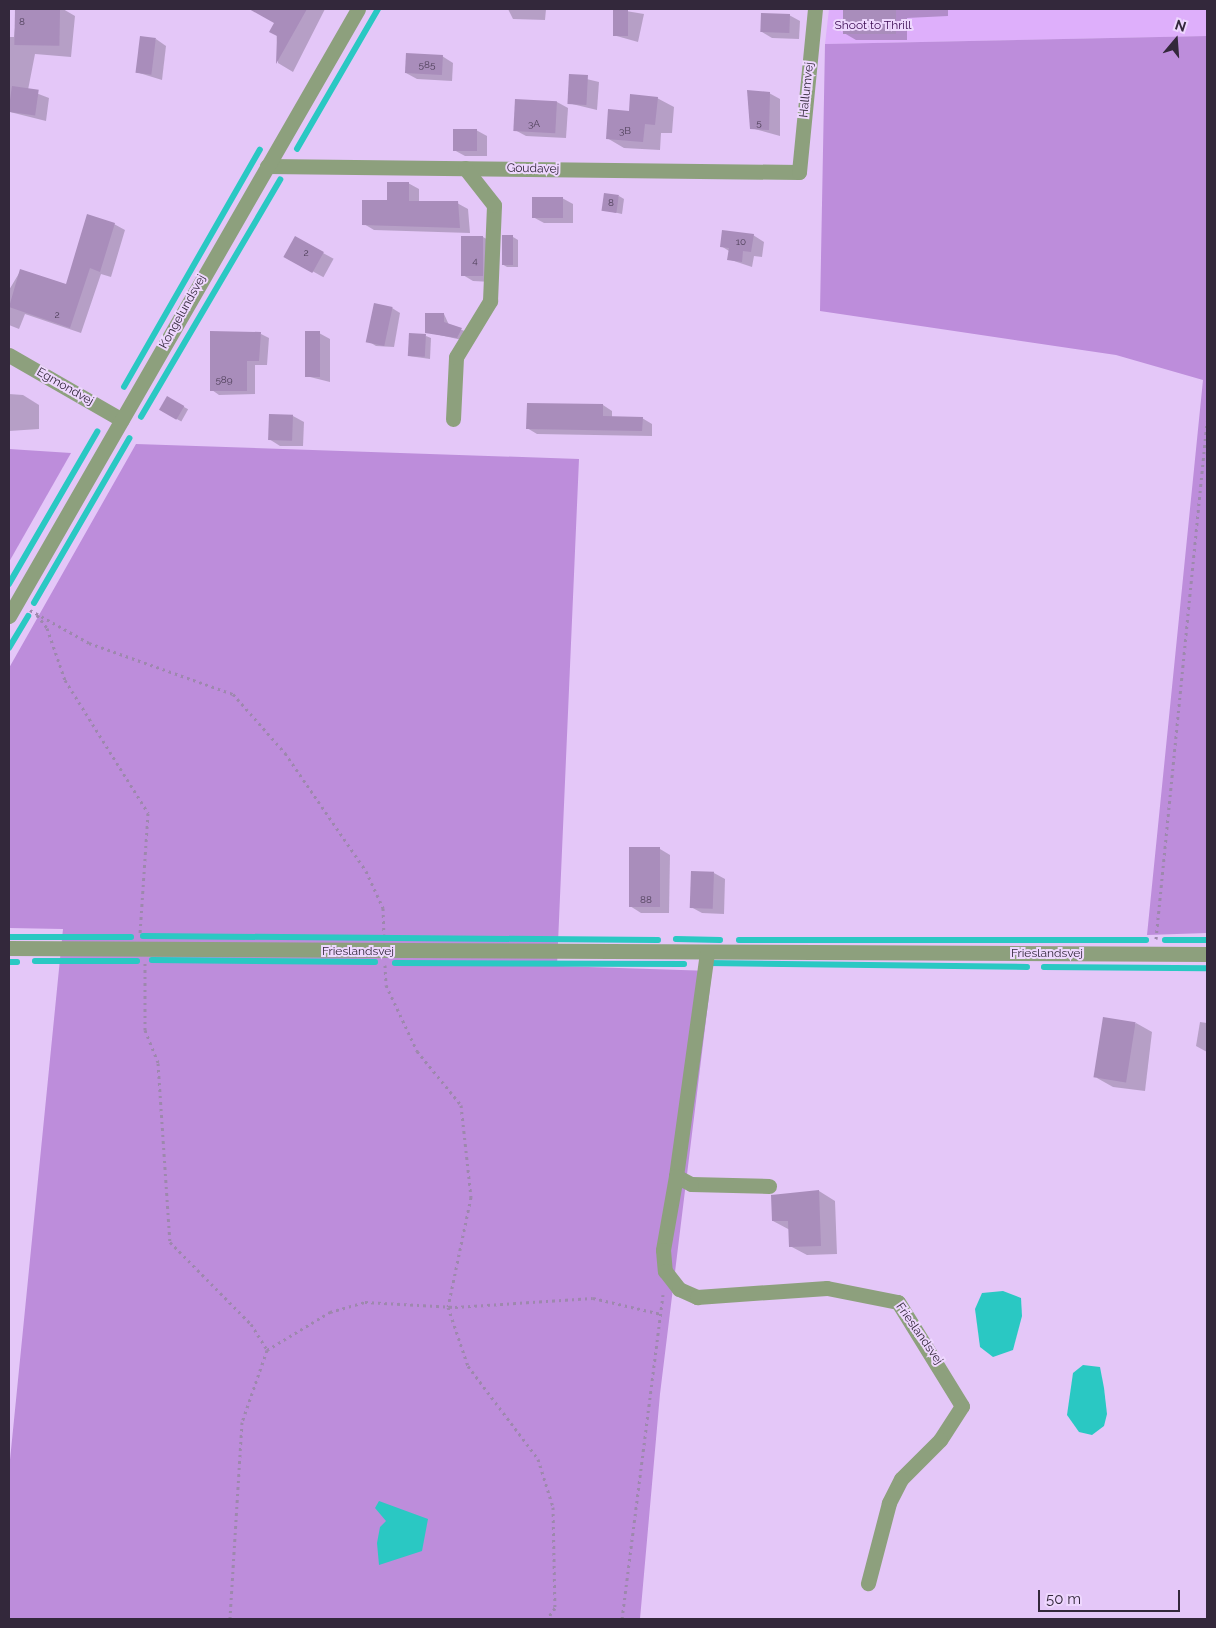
<!DOCTYPE html>
<style>
body{margin:0}
#map{position:relative;width:1216px;height:1628px;overflow:hidden;background:#e4c7f8;font-family:Raleway,sans-serif}
div>[style]{position:absolute}
[style*='--x']{left:calc(var(--x)*1px);top:calc(var(--y)*1px);width:calc(var(--w)*1px);rotate:calc(var(--a)*1deg)}
.green>*{inset:0;background:#deaffb}
.forest>*{inset:0;background:#bd8ddb}
.water>*{inset:0;background:#2ac8c3}
.shadow>*{inset:0;background:#0003;transform-origin:0 0}
.stream>*{height:5.5px;margin:-2.75px;padding:0 2.75px;transform-origin:2.75px;border-radius:2.75px;background:#2ac8c3}
.building>*{inset:0;background:#a98dbb;transform-origin:0 0}
.path>*{height:3px;margin-top:-1.5px;transform-origin:0;background:repeating-linear-gradient(90deg,#9d88ad 0 2.5px,transparent 0 6.5px)}
.minor>*{height:15px;margin:-7.5px;padding:0 7.5px;transform-origin:7.5px;border-radius:7.5px;background:#8da07d}
span{translate:-50% -50%;white-space:nowrap;text-align:center;line-height:1.15;-webkit-text-stroke:4px #eed7fe;paint-order:stroke}
.number-label{font-size:10px;color:#50415b}
.number-label span{-webkit-text-stroke-width:0}
.park-label{font-size:12px;color:#3d0e54}
.street-label{font-size:12px;color:#33283b}
.frame{position:absolute;inset:0;border:10px solid #33283b;pointer-events:none}
.north{position:absolute;left:1151px;top:15px;width:50px;height:50px;-webkit-text-stroke:4px #eed7fe;paint-order:stroke;rotate:18deg;font-size:14px;font-weight:700;line-height:20px;text-align:center;color:#33283b}
.north::after{content:'';display:block;margin:auto;width:18px;height:22px;background:#33283b;clip-path:polygon(50% 0,100% 100%,50% 72%,0 100%)}
.scale{position:absolute;left:1038px;top:1590px;width:142px;height:22px;box-sizing:border-box;border:2px solid #33283b;border-top:0;padding-left:6px;font-size:15px;line-height:18px;white-space:nowrap;color:#33283b;-webkit-text-stroke:4px #eed7fe;paint-order:stroke}
</style>
<div id="map">
<div class="green">
<div style="clip-path:polygon(829px 9px,1207px 9px,1207px 36px,825px 44px)"></div>
</div>
<div class="forest">
<div style="clip-path:polygon(1207px 36px,1207px 933px,1147px 935px,1203px 380px,1116px 355px,820px 311px,825px 44px)"></div>
<div style="clip-path:polygon(136px 444px,579px 459px,557px 966px,712px 971px,660px 1394px,640px 1619px,9px 1619px,9px 1470px,63px 929px,9px 928px,9px 668px)"></div>
<div style="clip-path:polygon(9px 449px,71px 453px,9px 562px)"></div>
</div>
<div class="water">
<div style="clip-path:polygon(1003px 1291px,1021px 1298px,1022px 1316px,1013px 1350px,993px 1357px,980px 1347px,975px 1309px,982px 1293px)"></div>
<div style="clip-path:polygon(1083px 1365px,1100px 1367px,1104px 1388px,1107px 1414px,1104px 1426px,1092px 1435px,1079px 1432px,1067px 1415px,1073px 1373px)"></div>
<div style="clip-path:polygon(379px 1501px,428px 1519px,422px 1551px,379px 1565px,377px 1543px,380px 1527px,386px 1521px,375px 1508px)"></div>
</div>
<div class="shadow">
<div style="clip-path:polygon(17px 9px,63px 9px,75px 16px,71px 57px,35px 54px,28px 90px,49px 98px,46px 121px,10px 112px,9px 37px,14px 37px)"></div>
<div style="clip-path:polygon(260px 9px,325px 9px,293px 72px,278px 63px,276px 23px,258px 12px)"></div>
<div style="clip-path:polygon(508px 9px,546px 9px,545px 20px,513px 19px)"></div>
<div style="clip-path:polygon(614px 9px,644px 14px,638px 42px,613px 35px)"></div>
<div style="clip-path:polygon(843px 9px,948px 9px,948px 16px,907px 18px,907px 40px,856px 40px,844px 33px)"></div>
<div style="clip-path:polygon(789px 15px,800px 21px,799px 39px,772px 38px,762px 32px)"></div>
<div style="clip-path:polygon(156px 39px,166px 46px,162px 80px,136px 72px)"></div>
<div style="clip-path:polygon(442px 56px,453px 63px,452px 81px,417px 79px,406px 73px)"></div>
<div style="clip-path:polygon(570px 75px,599px 82px,597px 110px,568px 103px)"></div>
<div style="clip-path:polygon(769px 93px,780px 99px,780px 136px,751px 128px)"></div>
<div style="clip-path:polygon(657px 98px,674px 107px,672px 133px,661px 133px,660px 150px,624px 148px,607px 138px,630px 112px)"></div>
<div style="clip-path:polygon(516px 100px,557px 102px,568px 108px,566px 138px,526px 136px,515px 130px)"></div>
<div style="clip-path:polygon(476px 130px,487px 136px,487px 156px,465px 156px,454px 150px)"></div>
<div style="clip-path:polygon(408px 183px,419px 189px,419px 202px,457px 203px,468px 209px,470px 233px,374px 230px,364px 224px)"></div>
<div style="clip-path:polygon(619px 196px,624px 199px,622px 214px,604px 210px)"></div>
<div style="clip-path:polygon(562px 198px,573px 204px,573px 223px,544px 223px,533px 217px)"></div>
<div style="clip-path:polygon(114px 224px,125px 230px,111px 277px,101px 274px,81px 333px,25px 314px,19px 329px,9px 325px,9px 290px,21px 270px,67px 285px)"></div>
<div style="clip-path:polygon(753px 235px,764px 242px,762px 257px,754px 256px,752px 267px,728px 259px,729px 251px,721px 246px)"></div>
<div style="clip-path:polygon(462px 237px,483px 237px,494px 243px,492px 282px,473px 281px,463px 275px)"></div>
<div style="clip-path:polygon(513px 237px,518px 240px,518px 267px,507px 267px,502px 264px)"></div>
<div style="left:296px;top:238px;width:43px;height:21px;rotate:29deg"></div>
<div style="clip-path:polygon(392px 308px,400px 313px,394px 347px,376px 346px,368px 341px)"></div>
<div style="clip-path:polygon(444px 314px,449px 325px,467px 332px,462px 340px,426px 332px)"></div>
<div style="clip-path:polygon(319px 333px,330px 339px,330px 382px,306px 376px)"></div>
<div style="clip-path:polygon(261px 334px,269px 338px,267px 365px,255px 365px,255px 394px,219px 395px,212px 390px)"></div>
<div style="clip-path:polygon(426px 336px,431px 338px,430px 359px,409px 356px)"></div>
<div style="clip-path:polygon(9px 394px,23px 395px,39px 405px,39px 429px,9px 431px)"></div>
<div style="left:168px;top:398px;width:23px;height:14px;rotate:29deg"></div>
<div style="clip-path:polygon(603px 405px,612px 411px,612px 417px,642px 418px,652px 424px,652px 436px,537px 434px,527px 428px)"></div>
<div style="clip-path:polygon(293px 416px,304px 422px,303px 446px,280px 446px,269px 439px)"></div>
<div style="clip-path:polygon(660px 849px,670px 855px,669px 913px,641px 913px,630px 906px)"></div>
<div style="clip-path:polygon(714px 873px,725px 879px,724px 914px,702px 913px,691px 907px)"></div>
<div style="clip-path:polygon(1200px 1022px,1207px 1023px,1207px 1052px,1196px 1046px)"></div>
<div style="clip-path:polygon(1136px 1023px,1152px 1032px,1145px 1091px,1113px 1087px,1097px 1078px)"></div>
<div style="clip-path:polygon(819px 1191px,835px 1201px,837px 1254px,807px 1255px,790px 1246px,790px 1230px,773px 1221px)"></div>
</div>
<div class="stream">
<div style="--x:297;--y:149;--w:162;--a:-59.9"></div>
<div style="--x:124;--y:387;--w:273;--a:-60.2"></div>
<div style="--x:141;--y:417;--w:275;--a:-59.6"></div>
<div style="--x:9;--y:584;--w:176;--a:-59.9"></div>
<div style="--x:34;--y:603;--w:190;--a:-59.9"></div>
<div style="--x:9;--y:648;--w:37;--a:-59"></div>
<div style="--x:143;--y:936;--w:515;--a:0.45"></div>
<div style="--x:9;--y:937;--w:122;--a:0"></div>
<div style="--x:676;--y:939;--w:44;--a:1.3"></div>
<div style="--x:739;--y:940;--w:407;--a:0"></div>
<div style="--x:1165;--y:940;--w:42;--a:0"></div>
<div style="--x:152;--y:960;--w:223;--a:0.5"></div>
<div style="--x:35;--y:961;--w:102;--a:0"></div>
<div style="--x:9;--y:962;--w:8;--a:0"></div>
<div style="--x:395;--y:963;--w:289;--a:0.2"></div>
<div style="--x:708;--y:963;--w:319;--a:0.7"></div>
<div style="--x:1044;--y:967;--w:163;--a:0.4"></div>
</div>
<div class="building">
<div style="left:15px;top:9px;width:45px;height:36px;rotate:1deg"></div>
<div style="clip-path:polygon(249px 9px,307px 9px,276px 64px,277px 36px,269px 32px,274px 23px)"></div>
<div style="left:613px;top:9px;width:15px;height:27px"></div>
<div style="left:843px;top:9px;width:53px;height:25px"></div>
<div style="left:761px;top:13px;width:29px;height:19px;rotate:2deg"></div>
<div style="left:140px;top:36px;width:16px;height:37px;rotate:7deg"></div>
<div style="left:406px;top:53px;width:37px;height:20px;rotate:3deg"></div>
<div style="left:569px;top:74px;width:19px;height:30px;rotate:3deg"></div>
<div style="left:12px;top:86px;width:27px;height:26px;rotate:8deg"></div>
<div style="clip-path:polygon(747px 90px,770px 92px,769px 130px,750px 129px)"></div>
<div style="clip-path:polygon(630px 94px,658px 97px,655px 125px,645px 124px,643px 142px,606px 139px,608px 109px,629px 111px)"></div>
<div style="left:515px;top:99px;width:42px;height:32px;rotate:3deg"></div>
<div style="left:453px;top:129px;width:24px;height:22px"></div>
<div style="clip-path:polygon(387px 182px,409px 182px,409px 201px,458px 201px,460px 228px,362px 225px,362px 200px,387px 200px)"></div>
<div style="left:604px;top:193px;width:15px;height:18px;rotate:8deg"></div>
<div style="left:532px;top:197px;width:31px;height:21px"></div>
<div style="clip-path:polygon(87px 214px,115px 223px,100px 272px,90px 268px,70px 328px,9px 307px,20px 269px,66px 284px)"></div>
<div style="clip-path:polygon(722px 230px,754px 234px,751px 252px,743px 251px,742px 262px,727px 260px,729px 248px,720px 247px)"></div>
<div style="left:513px;top:235px;width:30px;height:11px;rotate:90deg"></div>
<div style="left:295px;top:236px;width:33px;height:24px;rotate:29deg"></div>
<div style="left:461px;top:236px;width:22px;height:40px"></div>
<div style="left:374px;top:303px;width:19px;height:40px;rotate:12deg"></div>
<div style="clip-path:polygon(425px 313px,444px 313px,444px 322px,462px 328px,457px 338px,425px 333px)"></div>
<div style="clip-path:polygon(210px 331px,261px 332px,259px 361px,247px 361px,247px 391px,210px 391px)"></div>
<div style="left:305px;top:331px;width:15px;height:46px"></div>
<div style="left:409px;top:333px;width:17px;height:23px;rotate:3deg"></div>
<div style="left:167px;top:396px;width:20px;height:16px;rotate:30deg"></div>
<div style="clip-path:polygon(527px 403px,603px 404px,603px 416px,643px 417px,642px 431px,526px 429px)"></div>
<div style="left:269px;top:414px;width:24px;height:26px;rotate:2deg"></div>
<div style="left:629px;top:847px;width:31px;height:60px"></div>
<div style="left:691px;top:871px;width:23px;height:37px;rotate:2deg"></div>
<div style="left:1103px;top:1017px;width:33px;height:61px;rotate:9deg"></div>
<div style="clip-path:polygon(819px 1190px,821px 1246px,789px 1247px,788px 1221px,772px 1221px,771px 1195px)"></div>
</div>
<div class="path">
<div style="--x:30;--y:610;--w:68;--a:29.2"></div>
<div style="--x:89;--y:643;--w:153;--a:19.5"></div>
<div style="--x:233;--y:694;--w:79;--a:48.6"></div>
<div style="--x:285;--y:753;--w:143;--a:55.5"></div>
<div style="--x:366;--y:871;--w:41;--a:65.3"></div>
<div style="--x:383;--y:908;--w:26;--a:88"></div>
<div style="--x:37;--y:615;--w:16;--a:52"></div>
<div style="--x:47;--y:628;--w:55;--a:70.9"></div>
<div style="--x:65;--y:680;--w:157;--a:58"></div>
<div style="--x:148;--y:813;--w:120;--a:93.8"></div>
<div style="--x:1156;--y:939;--w:520;--a:-84.37"></div>
<div style="--x:145;--y:963;--w:67;--a:90"></div>
<div style="--x:145;--y:1030;--w:35;--a:68"></div>
<div style="--x:158;--y:1063;--w:179;--a:86.2"></div>
<div style="--x:170;--y:1242;--w:115;--a:45.4"></div>
<div style="--x:251;--y:1324;--w:31;--a:58"></div>
<div style="--x:267;--y:1350;--w:76;--a:109.1"></div>
<div style="--x:242;--y:1422;--w:197;--a:93.5"></div>
<div style="--x:385;--y:965;--w:20;--a:87"></div>
<div style="--x:386;--y:985;--w:73;--a:64.8"></div>
<div style="--x:417;--y:1051;--w:70;--a:50.8"></div>
<div style="--x:461;--y:1105;--w:93;--a:83.8"></div>
<div style="--x:471;--y:1197;--w:112;--a:101.8"></div>
<div style="--x:448;--y:1307;--w:62;--a:71.3"></div>
<div style="--x:468;--y:1366;--w:116;--a:53"></div>
<div style="--x:538;--y:1459;--w:50;--a:72.6"></div>
<div style="--x:553;--y:1507;--w:101;--a:88.9"></div>
<div style="--x:555;--y:1608;--w:14;--a:126"></div>
<div style="--x:267;--y:1350;--w:74;--a:-31.1"></div>
<div style="--x:330;--y:1312;--w:36;--a:-16"></div>
<div style="--x:365;--y:1302;--w:90;--a:3.2"></div>
<div style="--x:455;--y:1307;--w:138;--a:-3.7"></div>
<div style="--x:593;--y:1298;--w:70;--a:13.2"></div>
<div style="--x:622;--y:1619;--w:327;--a:-82.8"></div>
</div>
<div class="minor">
<div style="--x:267;--y:166;--w:532;--a:0.65"></div>
<div style="--x:799;--y:172;--w:164;--a:-84.4"></div>
<div style="--x:9;--y:355;--w:130;--a:29.9"></div>
<div style="--x:453;--y:419;--w:62;--a:-87.2"></div>
<div style="--x:456;--y:357;--w:66;--a:-58.7"></div>
<div style="--x:490;--y:301;--w:96;--a:-87.6"></div>
<div style="--x:494;--y:205;--w:47;--a:-128.1"></div>
<div style="--x:9;--y:616;--w:700;--a:-60.1"></div>
<div style="--x:9;--y:948;--w:1198;--a:0.29"></div>
<div style="--x:676;--y:1176;--w:224;--a:-82.1"></div>
<div style="--x:769;--y:1186;--w:78;--a:-178.5"></div>
<div style="--x:691;--y:1184;--w:17;--a:-152"></div>
<div style="--x:676;--y:1176;--w:75;--a:100"></div>
<div style="--x:663;--y:1250;--w:21;--a:85"></div>
<div style="--x:665;--y:1271;--w:23;--a:52"></div>
<div style="--x:679;--y:1289;--w:20;--a:24"></div>
<div style="--x:697;--y:1297;--w:130;--a:-4"></div>
<div style="--x:827;--y:1288;--w:72;--a:11.2"></div>
<div style="--x:898;--y:1302;--w:122;--a:58.4"></div>
<div style="--x:962;--y:1406;--w:40;--a:122.9"></div>
<div style="--x:940;--y:1440;--w:55;--a:135"></div>
<div style="--x:901;--y:1479;--w:27;--a:117"></div>
<div style="--x:889;--y:1503;--w:83;--a:104.7"></div>
</div>
<div class="number-label">
<span style="left:22px;top:22px">8</span>
<span style="left:427px;top:65px">585</span>
<span style="left:759px;top:123px">5</span>
<span style="left:534px;top:124px">3A</span>
<span style="left:625px;top:131px">3B</span>
<span style="left:611px;top:203px">8</span>
<span style="left:741px;top:242px">10</span>
<span style="left:306px;top:253px">2</span>
<span style="left:475px;top:261px">4</span>
<span style="left:57px;top:315px">2</span>
<span style="left:224px;top:380px">589</span>
<span style="left:646px;top:900px">88</span>
</div>
<div class="park-label">
<span style="left:873px;top:26px">Shoot to Thrill</span>
</div>
<div class="street-label">
<span style="left:807px;top:90px;rotate:-84deg">Hallumvej</span>
<span style="left:533px;top:169px;rotate:1deg">Goudavej</span>
<span style="left:183px;top:312px;rotate:-61deg">Kongelundsvej</span>
<span style="left:65px;top:387px;rotate:30deg">Egmondvej</span>
<span style="left:358px;top:952px">Frieslandsvej</span>
<span style="left:1047px;top:954px">Frieslandsvej</span>
<span style="left:919px;top:1334px;rotate:55deg">Frieslandsvej</span>
</div>
<div class="frame"></div>
<div class="north">N</div>
<div class="scale">50 m</div>
</div>
